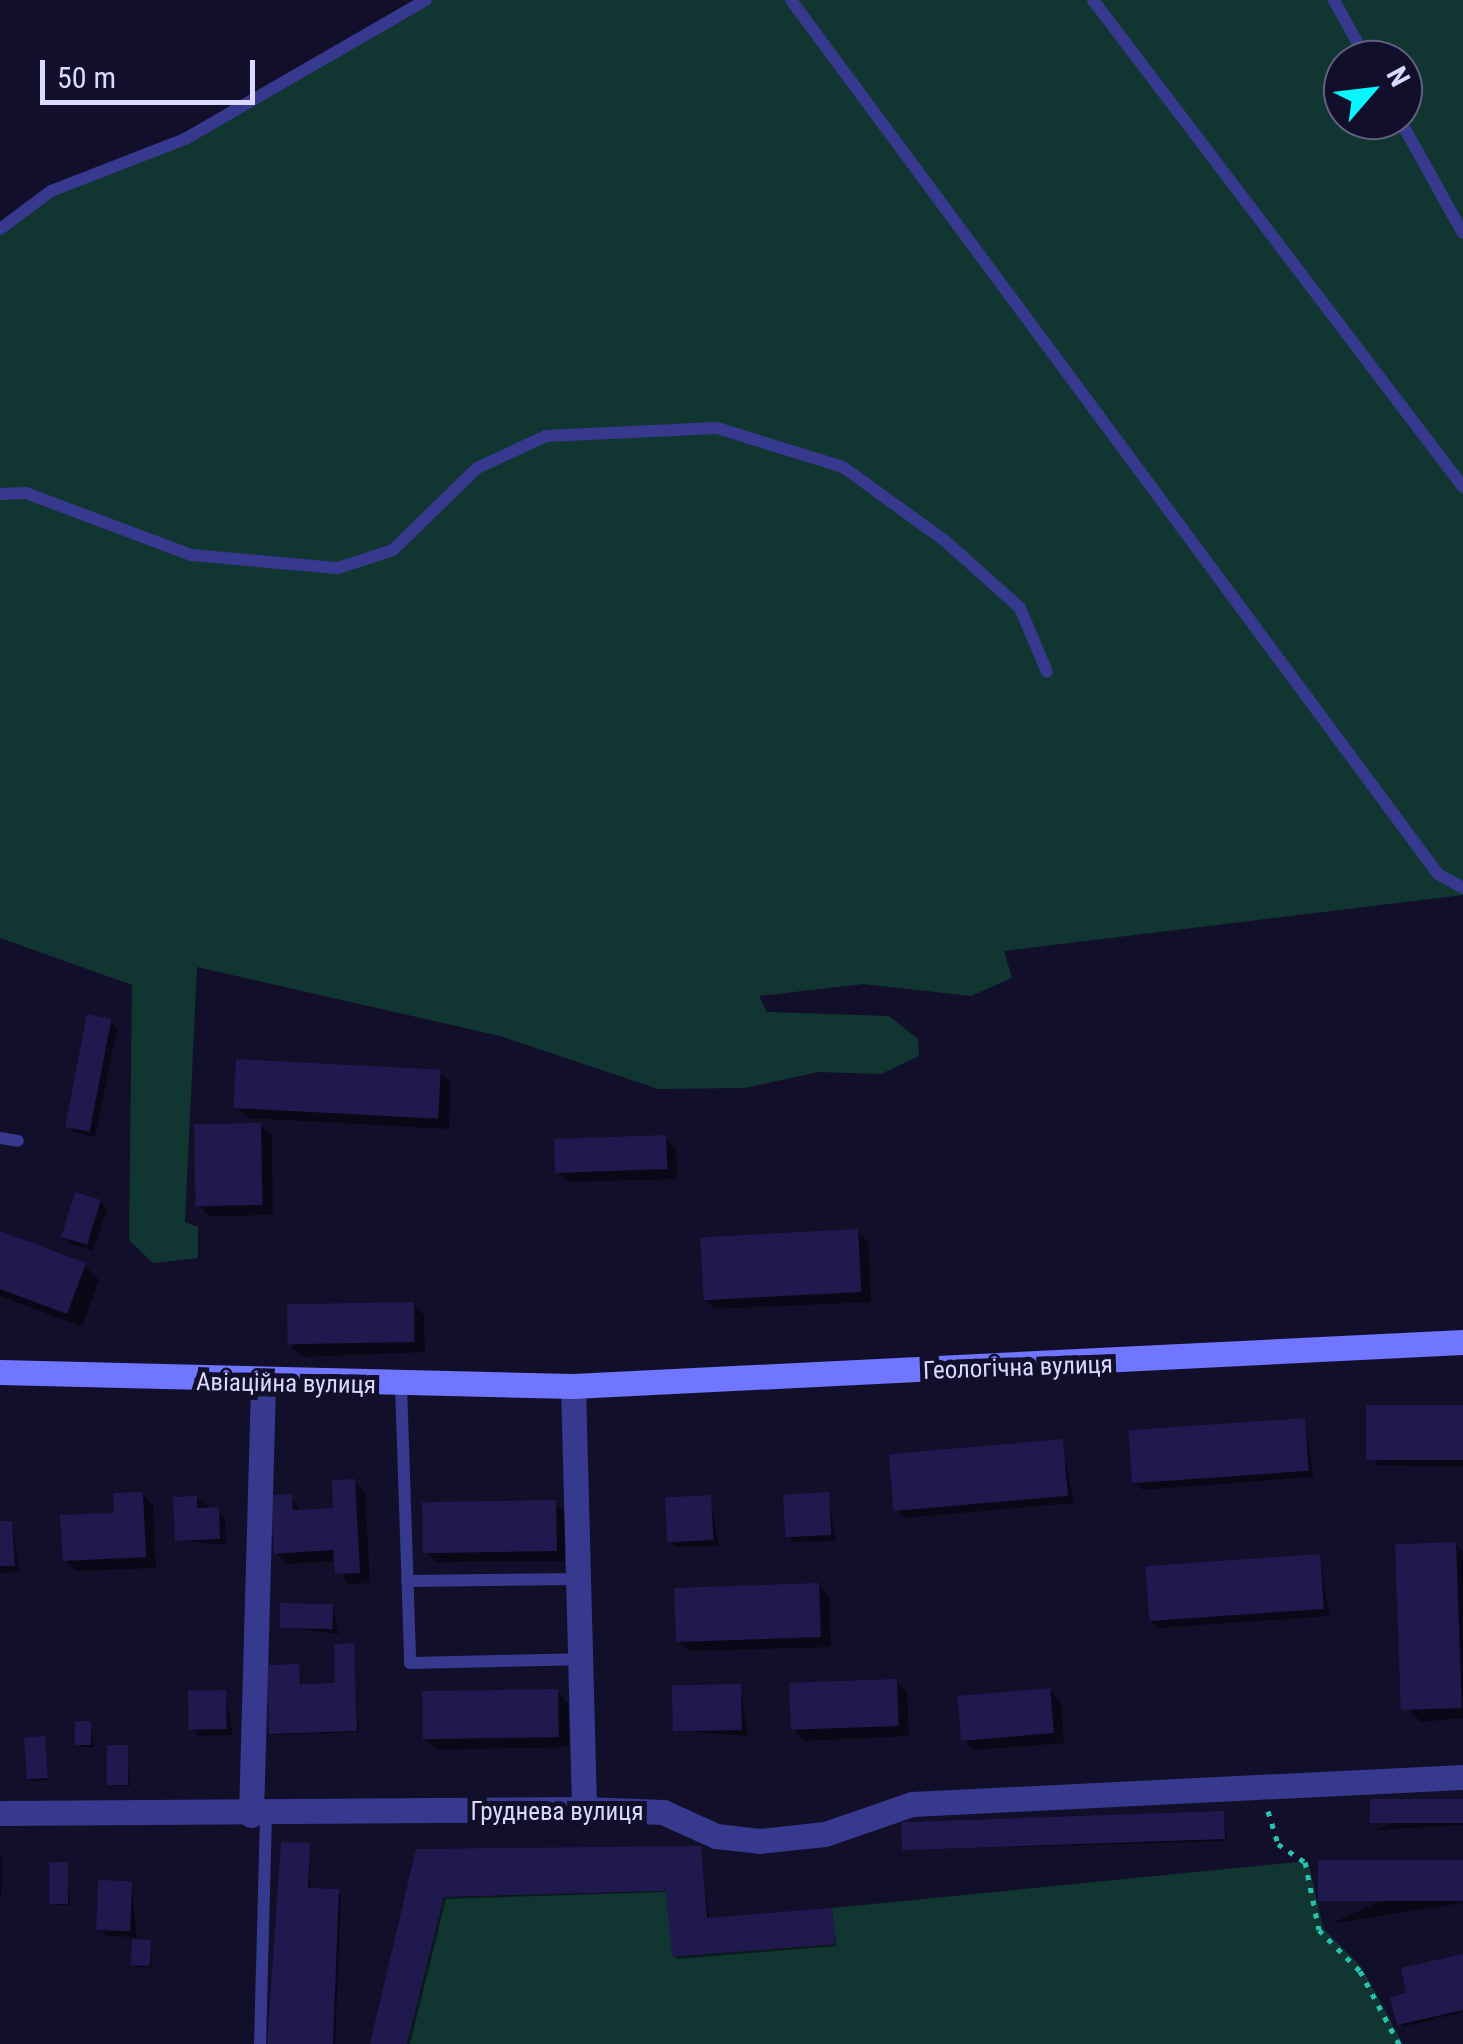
<!DOCTYPE html>
<meta charset="utf-8">
<style>
body{margin:0}
#map{position:relative;width:1463px;height:2044px;overflow:hidden;background:#120f2b;font-family:"Roboto Condensed",sans-serif}
div>[style]{position:absolute}
[style*='--x']{left:calc(var(--x)*1px);top:calc(var(--y)*1px);width:calc(var(--w)*1px);rotate:calc(var(--a)*1deg)}
.green>*{inset:0;background:#113632}
.shadow>*{inset:0;background:#0007}
.building>*{inset:0;background:#20194e;transform-origin:0 0}
.path>*{height:5px;margin-top:-2.5px;transform-origin:0;background:repeating-linear-gradient(90deg,#27c5b1 0 5px,transparent 0 13px)}
.lane>*{height:12px;margin:-6px;padding:0 6px;transform-origin:6px;border-radius:6px;background:#36398e}
.street>*{height:25px;margin:-12.5px;padding:0 12.5px;transform-origin:12.5px;border-radius:12.5px;background:#36398e}
.secondary>*{height:25px;margin:-12.5px;padding:0 12.5px;transform-origin:12.5px;border-radius:12.5px;background:#7076ff}
span{translate:-50% -50%;white-space:nowrap;text-align:center;line-height:1.15;-webkit-text-stroke:10px #120f2b;paint-order:stroke}
.street-label{font-size:25px;color:#dbd9ff}
.north{position:absolute;left:1323px;top:40px;width:100px;height:100px;box-sizing:border-box;background:#120f2b;border:2px solid #626080;border-radius:50%;rotate:62deg;font-size:28px;font-weight:700;line-height:40px;text-align:center;color:#dbd9ff}
.north::after{content:'';display:block;margin:auto;width:35px;height:45px;background:#05f7ff;clip-path:polygon(50% 0,100% 100%,50% 72%,0 100%)}
.scale{position:absolute;left:40px;top:60px;width:215px;height:45px;box-sizing:border-box;border:5px solid #dbd9ff;border-top:0;padding-left:12px;font-size:30px;line-height:35px;white-space:nowrap;color:#dbd9ff;-webkit-text-stroke:8px #120f2b;paint-order:stroke}
</style>
<div id="map">
<div class="green">
<div style="clip-path:polygon(evenodd,426px 0,1463px 0,1463px 895px,1004px 951px,1012px 978px,971px 996px,863px 984px,759px 996px,767px 1012px,889px 1016px,918px 1039px,919px 1056px,881px 1074px,818px 1072px,745px 1088px,658px 1089px,500px 1036px,197px 967px,185px 1222px,198px 1227px,198px 1258px,153px 1263px,129px 1240px,132px 985px,0 938px,0 229px,51px 191px,185px 139px,426px 0,1343px 60px,1403px 60px,1403px 120px,1343px 120px,1343px 60px)"></div>
<div style="clip-path:polygon(1308px 1861px,1323px 1928px,1362px 1968px,1403px 2044px,407px 2044px,444px 1897px,666px 1891px,673px 1957px,835px 1943px,832px 1908px)"></div>
</div>
<div class="shadow">
<div style="clip-path:polygon(110px 1022px,117px 1029px,95px 1137px,73px 1132px,66px 1125px)"></div>
<div style="clip-path:polygon(440px 1072px,451px 1083px,449px 1129px,248px 1118px,237px 1107px)"></div>
<div style="clip-path:polygon(260px 1125px,272px 1136px,273px 1215px,209px 1216px,198px 1205px)"></div>
<div style="clip-path:polygon(665px 1137px,676px 1148px,677px 1179px,568px 1182px,557px 1171px)"></div>
<div style="clip-path:polygon(100px 1202px,107px 1209px,93px 1251px,70px 1244px,63px 1237px)"></div>
<div style="clip-path:polygon(857px 1231px,868px 1242px,871px 1302px,715px 1309px,704px 1298px)"></div>
<div style="clip-path:polygon(0 1234px,84px 1265px,99px 1280px,82px 1327px,0 1296px)"></div>
<div style="clip-path:polygon(413px 1304px,424px 1315px,425px 1352px,302px 1357px,291px 1346px)"></div>
<div style="clip-path:polygon(1463px 1408px,1463px 1467px,1372px 1465px)"></div>
<div style="clip-path:polygon(1304px 1421px,1314px 1477px,1143px 1490px,1136px 1483px)"></div>
<div style="clip-path:polygon(1062px 1442px,1074px 1503px,904px 1518px,897px 1510px)"></div>
<div style="clip-path:polygon(354px 1482px,365px 1493px,370px 1583px,348px 1584px,336px 1561px,287px 1564px,276px 1553px,291px 1497px,302px 1512px,336px 1510px)"></div>
<div style="clip-path:polygon(142px 1494px,153px 1505px,156px 1568px,76px 1571px,65px 1560px)"></div>
<div style="clip-path:polygon(828px 1495px,836px 1541px,794px 1542px,787px 1535px)"></div>
<div style="clip-path:polygon(710px 1497px,719px 1546px,676px 1547px,669px 1540px)"></div>
<div style="clip-path:polygon(196px 1498px,225px 1517px,226px 1545px,177px 1540px)"></div>
<div style="clip-path:polygon(555px 1503px,566px 1514px,567px 1561px,436px 1562px,425px 1551px)"></div>
<div style="clip-path:polygon(11px 1523px,20px 1572px,0 1573px,0 1524px)"></div>
<div style="clip-path:polygon(1455px 1544px,1463px 1552px,1463px 1718px,1421px 1722px,1410px 1711px)"></div>
<div style="clip-path:polygon(1319px 1557px,1330px 1616px,1158px 1628px,1151px 1621px)"></div>
<div style="clip-path:polygon(818px 1585px,829px 1596px,831px 1647px,689px 1651px,678px 1640px)"></div>
<div style="clip-path:polygon(332px 1606px,339px 1634px,283px 1627px)"></div>
<div style="clip-path:polygon(353px 1646px,359px 1732px,274px 1735px,298px 1666px,302px 1686px,338px 1685px)"></div>
<div style="clip-path:polygon(896px 1681px,907px 1692px,909px 1736px,805px 1741px,794px 1730px)"></div>
<div style="clip-path:polygon(740px 1686px,748px 1736px,675px 1730px)"></div>
<div style="clip-path:polygon(1050px 1691px,1061px 1702px,1064px 1743px,974px 1750px,963px 1739px)"></div>
<div style="clip-path:polygon(225px 1692px,233px 1735px,199px 1736px,192px 1729px)"></div>
<div style="clip-path:polygon(557px 1692px,568px 1703px,569px 1747px,437px 1750px,426px 1739px)"></div>
<div style="clip-path:polygon(90px 1723px,94px 1747px,81px 1747px,78px 1744px)"></div>
<div style="clip-path:polygon(44px 1738px,49px 1780px,32px 1781px,29px 1778px)"></div>
<div style="clip-path:polygon(127px 1748px,130px 1786px,113px 1786px,110px 1783px)"></div>
<div style="clip-path:polygon(1463px 1801px,1463px 1825px,1373px 1830px)"></div>
<div style="clip-path:polygon(1223px 1813px,1227px 1841px,904px 1850px)"></div>
<div style="clip-path:polygon(309px 1845px,310px 1890px,341px 1894px,335px 2044px,272px 2044px)"></div>
<div style="clip-path:polygon(700px 1848px,709px 1920px,831px 1910px,837px 1946px,677px 1959px,669px 1892px,446px 1899px,410px 2044px,372px 2044px,418px 1852px)"></div>
<div style="clip-path:polygon(0 1856px,3px 1859px,1px 1897px,0 1897px)"></div>
<div style="clip-path:polygon(1463px 1863px,1463px 1903px,1330px 1924px)"></div>
<div style="clip-path:polygon(67px 1865px,70px 1905px,54px 1905px,51px 1902px)"></div>
<div style="clip-path:polygon(131px 1884px,137px 1937px,107px 1936px,100px 1929px)"></div>
<div style="clip-path:polygon(150px 1942px,152px 1968px,137px 1967px,134px 1964px)"></div>
<div style="clip-path:polygon(1463px 1956px,1463px 2012px,1402px 2027px,1409px 1995px)"></div>
</div>
<div class="building">
<div style="left:87px;top:1014px;width:25px;height:115px;rotate:11deg"></div>
<div style="left:236px;top:1059px;width:205px;height:49px;rotate:3deg"></div>
<div style="left:261px;top:1123px;width:82px;height:67px;rotate:89deg"></div>
<div style="left:666px;top:1135px;width:34px;height:112px;rotate:88deg"></div>
<div style="left:75px;top:1192px;width:27px;height:47px;rotate:17deg"></div>
<div style="left:858px;top:1229px;width:63px;height:158px;rotate:87deg"></div>
<div style="clip-path:polygon(0 1231px,86px 1263px,67px 1314px,0 1289px)"></div>
<div style="left:414px;top:1302px;width:40px;height:127px;rotate:89deg"></div>
<div style="left:1463px;top:1405px;width:55px;height:97px;rotate:90deg"></div>
<div style="left:1305px;top:1418px;width:53px;height:177px;rotate:86deg"></div>
<div style="left:1063px;top:1439px;width:57px;height:175px;rotate:85deg"></div>
<div style="clip-path:polygon(355px 1479px,360px 1573px,335px 1574px,333px 1550px,274px 1554px,270px 1495px,292px 1494px,293px 1510px,333px 1508px,332px 1480px)"></div>
<div style="clip-path:polygon(143px 1492px,146px 1557px,63px 1561px,60px 1515px,114px 1513px,113px 1493px)"></div>
<div style="left:829px;top:1492px;width:43px;height:46px;rotate:87deg"></div>
<div style="left:711px;top:1495px;width:45px;height:46px;rotate:87deg"></div>
<div style="clip-path:polygon(197px 1496px,197px 1508px,219px 1507px,220px 1539px,175px 1541px,173px 1497px)"></div>
<div style="left:556px;top:1500px;width:51px;height:134px;rotate:89deg"></div>
<div style="clip-path:polygon(0 1521px,12px 1521px,15px 1566px,0 1566px)"></div>
<div style="left:1456px;top:1542px;width:166px;height:61px;rotate:88deg"></div>
<div style="left:1320px;top:1554px;width:55px;height:175px;rotate:86deg"></div>
<div style="left:819px;top:1583px;width:54px;height:145px;rotate:88deg"></div>
<div style="left:280px;top:1603px;width:53px;height:25px;rotate:1deg"></div>
<div style="clip-path:polygon(354px 1643px,357px 1731px,269px 1734px,267px 1665px,299px 1664px,300px 1684px,335px 1683px,334px 1644px)"></div>
<div style="left:897px;top:1679px;width:47px;height:108px;rotate:88deg"></div>
<div style="left:741px;top:1684px;width:46px;height:69px;rotate:89deg"></div>
<div style="left:1050px;top:1688px;width:45px;height:93px;rotate:85deg"></div>
<div style="left:558px;top:1689px;width:48px;height:136px;rotate:89deg"></div>
<div style="left:226px;top:1690px;width:39px;height:38px;rotate:89deg"></div>
<div style="left:75px;top:1721px;width:16px;height:24px"></div>
<div style="left:45px;top:1736px;width:42px;height:21px;rotate:86deg"></div>
<div style="left:107px;top:1745px;width:21px;height:40px"></div>
<div style="left:1463px;top:1799px;width:24px;height:93px;rotate:90deg"></div>
<div style="left:1224px;top:1811px;width:28px;height:323px;rotate:88deg"></div>
<div style="clip-path:polygon(281px 1842px,310px 1843px,308px 1888px,339px 1889px,333px 2044px,267px 2044px)"></div>
<div style="clip-path:polygon(701px 1846px,707px 1918px,832px 1908px,836px 1944px,672px 1957px,666px 1891px,444px 1897px,407px 2044px,370px 2044px,416px 1849px)"></div>
<div style="left:1463px;top:1860px;width:41px;height:145px;rotate:90deg"></div>
<div style="left:49px;top:1862px;width:19px;height:42px"></div>
<div style="left:98px;top:1880px;width:34px;height:50px;rotate:2deg"></div>
<div style="left:132px;top:1939px;width:19px;height:26px;rotate:3deg"></div>
<div style="clip-path:polygon(1463px 1954px,1463px 2010px,1397px 2025px,1390px 1997px,1406px 1993px,1401px 1968px)"></div>
</div>
<div class="path">
<div style="--x:1268;--y:1811;--w:34;--a:73"></div>
<div style="--x:1278;--y:1844;--w:32;--a:34"></div>
<div style="--x:1305;--y:1862;--w:69;--a:78.4"></div>
<div style="--x:1319;--y:1930;--w:58;--a:45"></div>
<div style="--x:1360;--y:1971;--w:83;--a:61.9"></div>
</div>
<div class="lane">
<div style="--x:791;--y:0;--w:1087;--a:53.49"></div>
<div style="--x:1438;--y:874;--w:29;--a:29"></div>
<div style="--x:1093;--y:0;--w:612;--a:52.77"></div>
<div style="--x:1334;--y:0;--w:68;--a:61.2"></div>
<div style="--x:1400;--y:120;--w:129;--a:60.9"></div>
<div style="--x:0;--y:229;--w:64;--a:-36.7"></div>
<div style="--x:51;--y:191;--w:144;--a:-21.2"></div>
<div style="--x:185;--y:139;--w:278;--a:-30"></div>
<div style="--x:0;--y:494;--w:26;--a:-2"></div>
<div style="--x:26;--y:493;--w:176;--a:20.6"></div>
<div style="--x:191;--y:555;--w:148;--a:5.1"></div>
<div style="--x:338;--y:568;--w:58;--a:-18.1"></div>
<div style="--x:393;--y:550;--w:117;--a:-44.3"></div>
<div style="--x:477;--y:468;--w:76;--a:-24.9"></div>
<div style="--x:546;--y:436;--w:171;--a:-2.7"></div>
<div style="--x:717;--y:428;--w:132;--a:17.2"></div>
<div style="--x:843;--y:467;--w:125;--a:35.9"></div>
<div style="--x:944;--y:540;--w:102;--a:41.8"></div>
<div style="--x:1020;--y:608;--w:69;--a:67.1"></div>
<div style="--x:0;--y:1138;--w:18;--a:9"></div>
<div style="--x:401;--y:1385;--w:278;--a:88.1"></div>
<div style="--x:410;--y:1663;--w:170;--a:-1.3"></div>
<div style="--x:407;--y:1581;--w:171;--a:-0.7"></div>
<div style="--x:260;--y:2044;--w:229;--a:-88.5"></div>
</div>
<div class="street">
<div style="--x:573;--y:1386;--w:423;--a:88.5"></div>
<div style="--x:0;--y:1813;--w:584;--a:-0.39"></div>
<div style="--x:584;--y:1809;--w:79;--a:2.2"></div>
<div style="--x:663;--y:1812;--w:58;--a:24.4"></div>
<div style="--x:716;--y:1836;--w:43;--a:6.6"></div>
<div style="--x:759;--y:1841;--w:66;--a:-6.1"></div>
<div style="--x:825;--y:1834;--w:92;--a:-19"></div>
<div style="--x:912;--y:1804;--w:552;--a:-2.81"></div>
<div style="--x:251;--y:1815;--w:432;--a:-88.4"></div>
</div>
<div class="secondary">
<div style="--x:0;--y:1372;--w:573;--a:1.4"></div>
<div style="--x:573;--y:1386;--w:891;--a:-2.83"></div>
</div>
<div class="street-label">
<span style="left:1018px;top:1368px;rotate:-2deg">Геологічна вулиця</span>
<span style="left:286px;top:1384px;rotate:1deg">Авіаційна вулиця</span>
<span style="left:557px;top:1812px">Груднева вулиця</span>
</div>
<div class="north">N</div>
<div class="scale">50 m</div>
</div>
